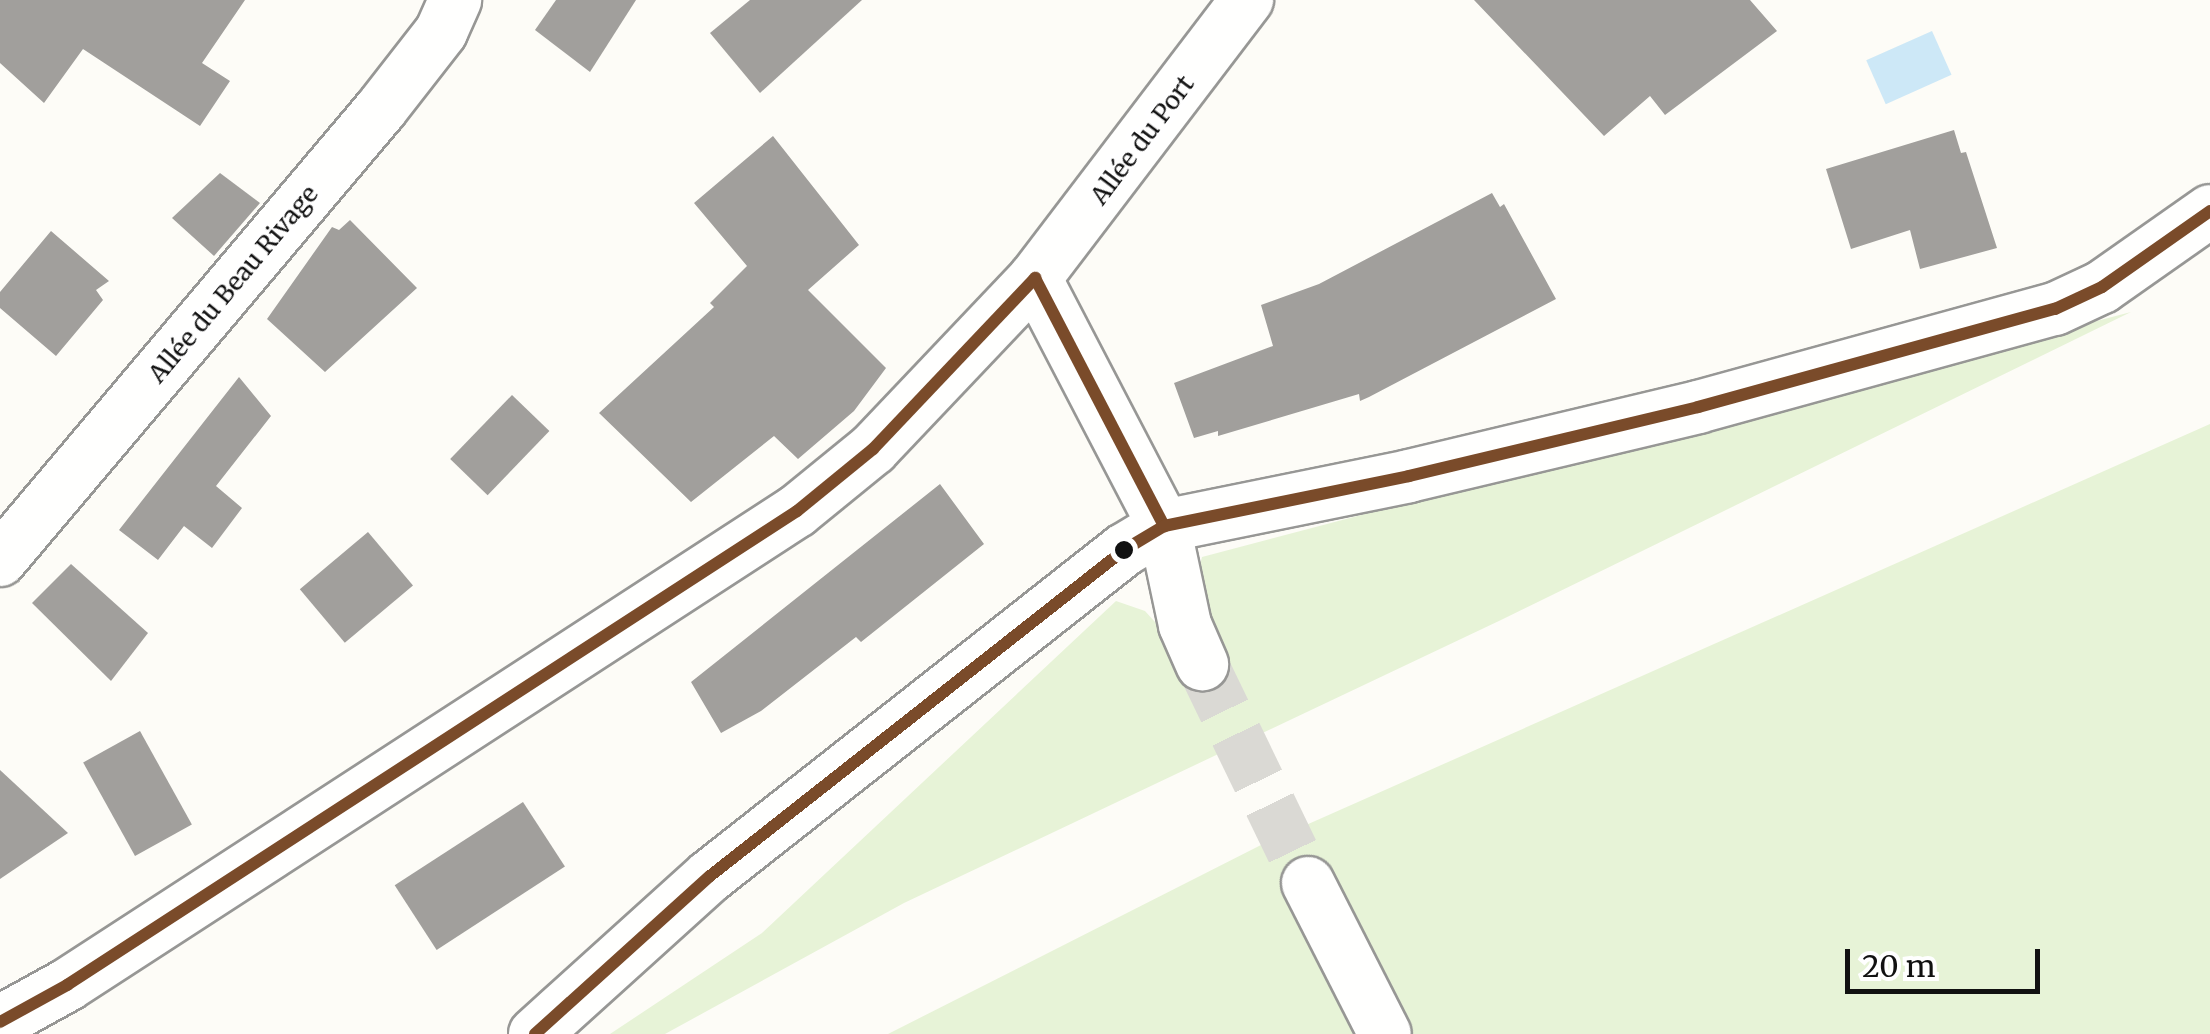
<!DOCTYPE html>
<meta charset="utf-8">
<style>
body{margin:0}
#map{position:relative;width:2210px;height:1034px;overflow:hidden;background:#fdfcf7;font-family:Merriweather,serif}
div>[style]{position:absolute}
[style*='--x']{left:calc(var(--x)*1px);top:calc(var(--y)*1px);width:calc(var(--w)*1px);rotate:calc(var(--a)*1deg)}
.green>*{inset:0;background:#e7f3d7}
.water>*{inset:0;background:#cde8f7;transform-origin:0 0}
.building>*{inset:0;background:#a19f9c;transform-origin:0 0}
.minor-tunnel>*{height:52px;margin-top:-26px;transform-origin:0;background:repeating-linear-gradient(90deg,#dad9d4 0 52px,transparent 0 78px)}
.roads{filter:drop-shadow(2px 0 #979795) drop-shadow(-2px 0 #979795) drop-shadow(0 2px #979795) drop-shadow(0 -2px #979795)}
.minor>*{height:52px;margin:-26px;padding:0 26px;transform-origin:26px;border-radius:26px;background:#fffffe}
.bus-1>*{height:12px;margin:-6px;padding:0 6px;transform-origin:6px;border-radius:6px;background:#7a4b2a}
.dots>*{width:28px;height:28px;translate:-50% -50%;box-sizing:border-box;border:5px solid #fff;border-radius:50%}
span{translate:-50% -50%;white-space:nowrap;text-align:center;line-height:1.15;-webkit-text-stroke:10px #fff;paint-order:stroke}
.street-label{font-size:25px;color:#111}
.scale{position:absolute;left:1845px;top:949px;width:195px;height:45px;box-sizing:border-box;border:5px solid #111;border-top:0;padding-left:12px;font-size:30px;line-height:35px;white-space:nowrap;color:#111;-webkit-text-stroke:8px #fff;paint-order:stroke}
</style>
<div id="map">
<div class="green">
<div style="clip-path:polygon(2131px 312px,1501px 620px,904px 903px,665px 1034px,610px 1034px,762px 933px,1116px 601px,1145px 611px,1165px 633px,1194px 587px,1202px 557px)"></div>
<div style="clip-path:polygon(2210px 424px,2210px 1034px,888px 1034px,1261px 845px)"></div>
</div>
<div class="water">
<div style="left:1932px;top:31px;width:48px;height:72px;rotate:66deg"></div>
</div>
<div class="building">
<div style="clip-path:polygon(0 0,245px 0,202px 63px,230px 81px,200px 126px,83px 49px,44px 103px,0 63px)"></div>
<div style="clip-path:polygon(556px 0,636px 0,590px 72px,535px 30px)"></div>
<div style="clip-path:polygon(750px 0,862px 0,760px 93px,710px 33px)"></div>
<div style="clip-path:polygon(1474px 0,1750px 0,1777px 31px,1665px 115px,1650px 96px,1604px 136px)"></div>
<div style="clip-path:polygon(1954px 130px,1961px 153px,1966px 152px,1997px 248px,1920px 269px,1910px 230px,1851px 249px,1826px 169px)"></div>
<div style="clip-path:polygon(773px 136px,859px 245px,808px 290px,886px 368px,854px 411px,798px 459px,774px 436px,691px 502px,599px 413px,714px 307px,710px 303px,747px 266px,694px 203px)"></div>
<div style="clip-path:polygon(220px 173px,260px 203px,214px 256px,172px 218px)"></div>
<div style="clip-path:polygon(1492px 193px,1500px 207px,1504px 204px,1556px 299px,1369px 397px,1360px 401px,1359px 394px,1218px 436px,1218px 431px,1194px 438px,1174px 383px,1273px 346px,1261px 305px,1319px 284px)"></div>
<div style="clip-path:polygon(350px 220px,417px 288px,325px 372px,267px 319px,332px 227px,339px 230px)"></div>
<div style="clip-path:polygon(51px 231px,109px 281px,96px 290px,103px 300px,56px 356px,0 308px,0 292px)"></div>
<div style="clip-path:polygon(239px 377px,271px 416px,216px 486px,242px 508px,212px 548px,184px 526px,158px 560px,119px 530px)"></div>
<div style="left:512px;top:395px;width:52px;height:89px;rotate:44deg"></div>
<div style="clip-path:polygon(940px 484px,984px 544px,861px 642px,856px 637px,761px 711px,721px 733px,691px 682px)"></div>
<div style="left:368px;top:532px;width:70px;height:89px;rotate:50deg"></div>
<div style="clip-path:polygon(71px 564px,148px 633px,111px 681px,32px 603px)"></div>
<div style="left:140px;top:731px;width:107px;height:65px;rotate:61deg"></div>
<div style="clip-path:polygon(0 770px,68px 833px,0 879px)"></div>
<div style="left:523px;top:802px;width:77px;height:153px;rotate:57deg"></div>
</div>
<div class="minor-tunnel">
<div style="--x:1202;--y:664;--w:243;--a:64.2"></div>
</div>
<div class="roads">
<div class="minor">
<div style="--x:1035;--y:278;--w:280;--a:62.5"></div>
<div style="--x:1164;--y:526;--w:101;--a:78"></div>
<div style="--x:1185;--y:625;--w:43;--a:66.4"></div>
<div style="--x:0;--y:560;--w:590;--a:-49.81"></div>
<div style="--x:381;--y:109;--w:98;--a:-52.1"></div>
<div style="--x:441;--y:32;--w:35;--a:-66"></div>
<div style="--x:1308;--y:883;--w:169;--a:63"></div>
<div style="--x:0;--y:1022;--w:77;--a:-28.9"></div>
<div style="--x:67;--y:985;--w:870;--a:-33"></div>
<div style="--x:797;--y:511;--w:98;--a:-39.2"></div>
<div style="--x:873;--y:449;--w:236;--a:-46.5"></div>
<div style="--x:1035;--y:278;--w:350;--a:-52.7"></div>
<div style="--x:535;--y:1034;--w:236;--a:-42.1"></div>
<div style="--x:710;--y:876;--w:527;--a:-38.22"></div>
<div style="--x:1124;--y:550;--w:47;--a:-31"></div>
<div style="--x:1164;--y:526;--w:250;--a:-11.5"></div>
<div style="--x:1409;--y:476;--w:297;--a:-13.4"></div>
<div style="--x:1698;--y:407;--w:370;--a:-15.4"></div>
<div style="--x:2055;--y:309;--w:52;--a:-25.1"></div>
<div style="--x:2102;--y:287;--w:132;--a:-35.1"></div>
</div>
</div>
<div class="bus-1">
<div style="--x:1035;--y:278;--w:280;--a:62.5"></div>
<div style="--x:0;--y:1022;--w:77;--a:-28.9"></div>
<div style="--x:67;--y:985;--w:870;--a:-33"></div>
<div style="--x:797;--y:511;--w:98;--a:-39.2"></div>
<div style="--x:873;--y:449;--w:236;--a:-46.5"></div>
<div style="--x:535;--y:1034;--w:236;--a:-42.1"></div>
<div style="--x:710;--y:876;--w:527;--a:-38.22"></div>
<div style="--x:1124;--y:550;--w:47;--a:-31"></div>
<div style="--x:1164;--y:526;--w:250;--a:-11.5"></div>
<div style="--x:1409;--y:476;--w:297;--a:-13.4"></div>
<div style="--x:1698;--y:407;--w:370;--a:-15.4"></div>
<div style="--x:2055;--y:309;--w:52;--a:-25.1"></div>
<div style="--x:2102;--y:287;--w:132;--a:-35.1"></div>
</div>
<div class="dots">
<div style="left:1124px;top:550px;background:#111"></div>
</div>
<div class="street-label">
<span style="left:1142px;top:140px;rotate:-53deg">Allée du Port</span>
<span style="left:233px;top:284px;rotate:-50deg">Allée du Beau Rivage</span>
</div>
<div class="scale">20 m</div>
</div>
